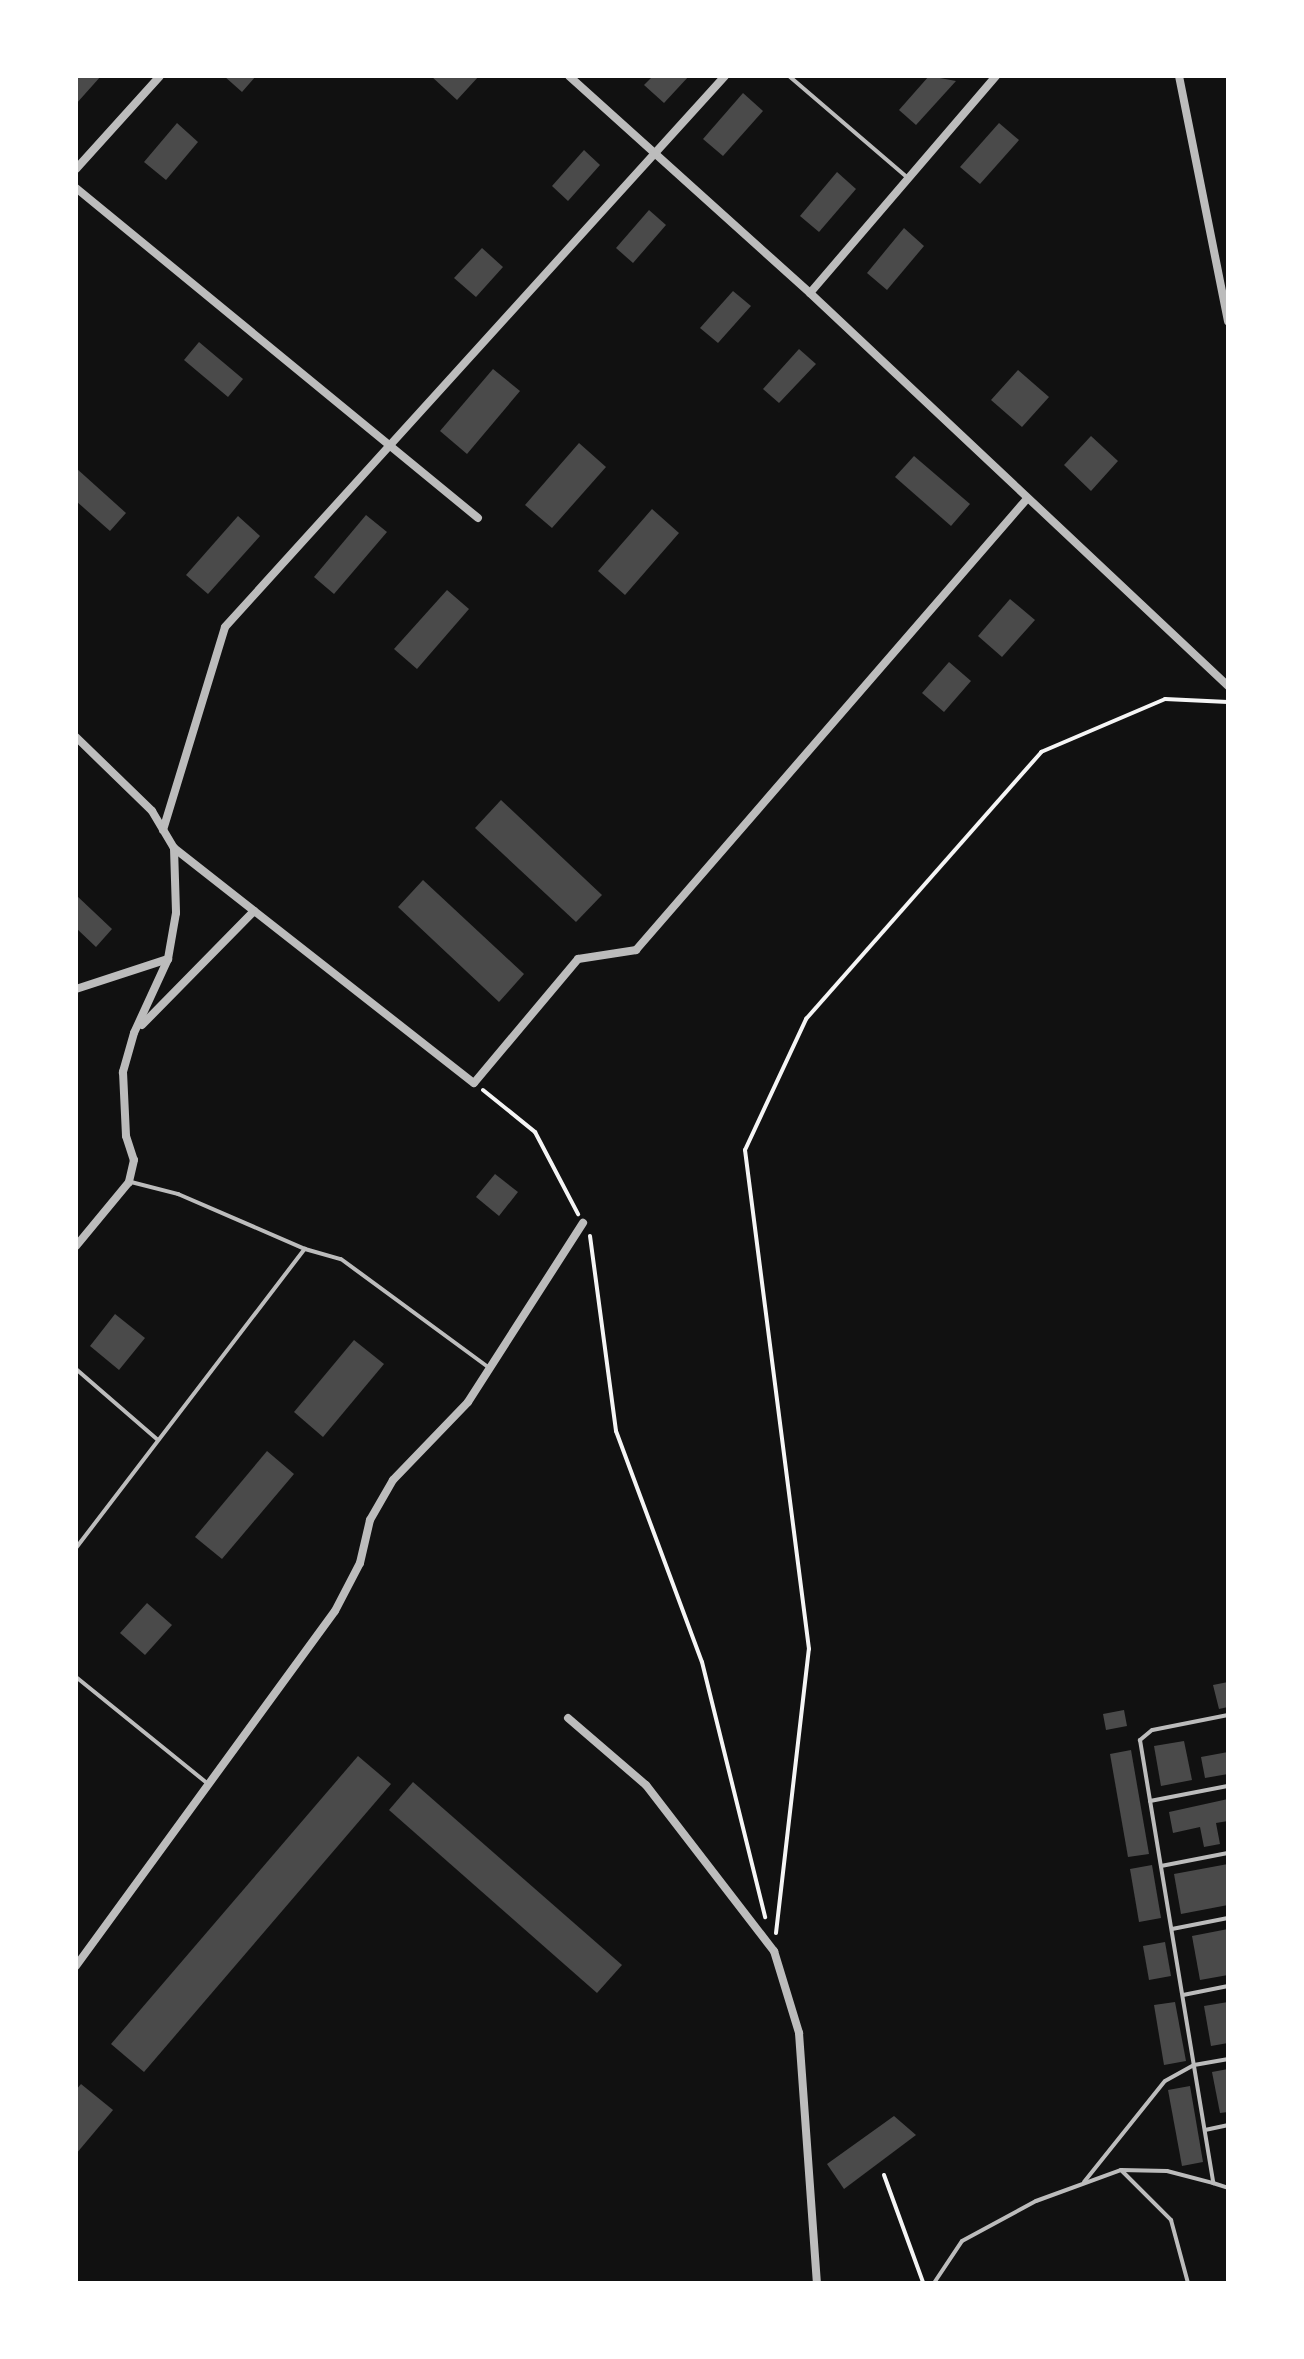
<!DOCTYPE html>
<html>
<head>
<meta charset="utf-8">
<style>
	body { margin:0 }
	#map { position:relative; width:1304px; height:2359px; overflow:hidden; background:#111; font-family:Raleway,sans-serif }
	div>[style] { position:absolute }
	.building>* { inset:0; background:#4a4a4a }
	.path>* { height:4px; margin:-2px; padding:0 2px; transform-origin:2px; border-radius:2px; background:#f5f5f5 }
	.service>* { height:4px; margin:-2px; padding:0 2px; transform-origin:2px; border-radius:2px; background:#bcbcbc }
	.minor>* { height:8px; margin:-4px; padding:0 4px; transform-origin:4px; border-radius:4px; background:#bcbcbc }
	span { translate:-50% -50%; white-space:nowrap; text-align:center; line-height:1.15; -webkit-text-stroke:6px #fff; paint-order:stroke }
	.frame { position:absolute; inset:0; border:78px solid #fff; pointer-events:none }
</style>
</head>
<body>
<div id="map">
	<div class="building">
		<i style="clip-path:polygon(76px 76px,101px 76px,76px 104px)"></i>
		<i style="clip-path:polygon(224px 76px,256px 76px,242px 92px)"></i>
		<i style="clip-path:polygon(431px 76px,479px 76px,457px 100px)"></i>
		<i style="clip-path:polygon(653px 76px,689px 76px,664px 103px,644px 85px)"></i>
		<i style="clip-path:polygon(929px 76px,956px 81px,916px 125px,899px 110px)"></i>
		<i style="clip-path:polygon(743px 93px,763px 111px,723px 156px,703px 139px)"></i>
		<i style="clip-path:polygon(177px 123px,198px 142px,166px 180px,144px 162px)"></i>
		<i style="clip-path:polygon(999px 123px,1019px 140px,980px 184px,960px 167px)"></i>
		<i style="clip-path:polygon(584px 150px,600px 165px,568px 201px,552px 186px)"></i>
		<i style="clip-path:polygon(837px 172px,856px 189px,819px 232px,800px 216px)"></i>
		<i style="clip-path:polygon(649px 210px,666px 225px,633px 263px,616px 248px)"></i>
		<i style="clip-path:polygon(904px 228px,924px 246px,887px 290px,867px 273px)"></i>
		<i style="clip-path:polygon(482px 248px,503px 267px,476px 297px,454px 278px)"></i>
		<i style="clip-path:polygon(733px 291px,751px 306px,718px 343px,700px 328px)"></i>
		<i style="clip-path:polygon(199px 342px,243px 379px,228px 397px,184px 360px)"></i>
		<i style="clip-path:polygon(799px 349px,816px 364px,779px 403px,763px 389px)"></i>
		<i style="clip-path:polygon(493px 369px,520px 391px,467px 454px,440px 431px)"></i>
		<i style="clip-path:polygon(1018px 370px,1049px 397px,1022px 427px,991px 400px)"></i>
		<i style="clip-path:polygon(1091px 436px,1118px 461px,1091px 491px,1064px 465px)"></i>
		<i style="clip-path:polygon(579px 443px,606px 467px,552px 528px,525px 505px)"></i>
		<i style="clip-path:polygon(914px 456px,970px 504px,951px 526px,895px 477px)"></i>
		<i style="clip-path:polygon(76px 468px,126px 513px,110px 531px,76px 501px)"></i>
		<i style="clip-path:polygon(652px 509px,679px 533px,625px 595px,598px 571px)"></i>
		<i style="clip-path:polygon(366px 515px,387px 532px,334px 594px,314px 577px)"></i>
		<i style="clip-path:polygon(238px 516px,260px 536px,208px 594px,186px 575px)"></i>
		<i style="clip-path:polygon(447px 590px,469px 609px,417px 669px,394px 649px)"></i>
		<i style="clip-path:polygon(1010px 599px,1035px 620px,1002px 657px,978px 636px)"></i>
		<i style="clip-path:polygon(949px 662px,971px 681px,944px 712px,922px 693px)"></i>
		<i style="clip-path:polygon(501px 800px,602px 895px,576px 922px,475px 828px)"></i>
		<i style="clip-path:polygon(423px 880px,524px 974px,499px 1002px,398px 907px)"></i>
		<i style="clip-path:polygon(76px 895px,112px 929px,96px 947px,76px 928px)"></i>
		<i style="clip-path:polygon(495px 1174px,518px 1192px,499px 1216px,476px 1197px)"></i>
		<i style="clip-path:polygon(115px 1314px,145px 1338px,119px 1370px,90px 1346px)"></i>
		<i style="clip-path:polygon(354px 1340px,384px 1364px,323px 1437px,294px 1412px)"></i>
		<i style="clip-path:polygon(267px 1451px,294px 1474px,222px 1559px,195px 1537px)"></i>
		<i style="clip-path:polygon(147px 1603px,172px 1625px,145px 1655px,120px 1633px)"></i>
		<i style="clip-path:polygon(1228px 1682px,1228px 1707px,1219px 1709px,1213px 1685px)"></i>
		<i style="clip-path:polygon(1124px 1710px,1127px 1726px,1106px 1730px,1103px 1714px)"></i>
		<i style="clip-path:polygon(1184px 1741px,1192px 1780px,1161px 1786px,1154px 1746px)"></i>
		<i style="clip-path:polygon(1131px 1750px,1149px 1854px,1128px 1857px,1110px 1754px)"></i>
		<i style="clip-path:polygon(1228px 1752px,1228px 1774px,1205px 1778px,1201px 1757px)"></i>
		<i style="clip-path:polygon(358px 1756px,391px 1784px,144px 2072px,111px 2044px)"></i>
		<i style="clip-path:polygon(413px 1782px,622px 1965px,597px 1993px,389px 1810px)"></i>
		<i style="clip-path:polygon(1228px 1799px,1228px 1821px,1216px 1823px,1220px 1844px,1204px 1847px,1200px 1827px,1173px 1833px,1169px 1812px)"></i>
		<i style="clip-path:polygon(1228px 1864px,1228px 1905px,1181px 1914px,1174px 1874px)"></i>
		<i style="clip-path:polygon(1152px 1865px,1161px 1918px,1139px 1922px,1130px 1869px)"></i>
		<i style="clip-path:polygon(1228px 1929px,1228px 1975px,1200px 1980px,1192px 1936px)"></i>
		<i style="clip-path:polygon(1165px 1942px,1171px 1976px,1149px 1980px,1143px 1946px)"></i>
		<i style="clip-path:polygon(1175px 2002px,1186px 2061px,1164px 2065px,1154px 2005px)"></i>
		<i style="clip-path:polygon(1228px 2002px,1228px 2043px,1211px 2046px,1204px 2006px)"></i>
		<i style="clip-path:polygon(1228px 2069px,1228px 2112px,1220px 2113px,1212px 2072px)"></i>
		<i style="clip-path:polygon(81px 2084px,113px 2110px,76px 2154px,76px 2090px)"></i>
		<i style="clip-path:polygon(1190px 2086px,1203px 2162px,1182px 2166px,1168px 2090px)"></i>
		<i style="clip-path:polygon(894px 2116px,916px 2135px,844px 2189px,827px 2164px)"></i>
	</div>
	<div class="path">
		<i style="left:483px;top:1090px;width:67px;rotate:38.9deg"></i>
		<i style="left:535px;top:1132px;width:93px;rotate:62.3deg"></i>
		<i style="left:590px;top:1236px;width:197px;rotate:82.4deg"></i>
		<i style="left:616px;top:1431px;width:246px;rotate:69.6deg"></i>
		<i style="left:702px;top:1662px;width:263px;rotate:76.1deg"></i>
		<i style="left:776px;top:1933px;width:286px;rotate:-83.4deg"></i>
		<i style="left:809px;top:1649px;width:503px;rotate:-97.31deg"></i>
		<i style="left:745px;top:1150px;width:145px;rotate:-65deg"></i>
		<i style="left:806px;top:1019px;width:356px;rotate:-48.6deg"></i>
		<i style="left:1041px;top:752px;width:135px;rotate:-23.1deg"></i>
		<i style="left:1165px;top:699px;width:63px;rotate:2.7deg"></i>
		<i style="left:884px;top:2175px;width:114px;rotate:70deg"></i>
	</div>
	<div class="service">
		<i style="left:789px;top:76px;width:157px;rotate:40.6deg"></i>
		<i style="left:131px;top:1182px;width:49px;rotate:14.3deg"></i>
		<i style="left:178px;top:1194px;width:138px;rotate:23.4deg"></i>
		<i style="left:305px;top:1249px;width:37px;rotate:16deg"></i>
		<i style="left:341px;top:1259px;width:182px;rotate:36.3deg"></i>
		<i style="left:76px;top:1369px;width:108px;rotate:40.9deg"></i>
		<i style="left:76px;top:1548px;width:377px;rotate:-52.6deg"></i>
		<i style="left:76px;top:1677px;width:170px;rotate:39deg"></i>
		<i style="left:1228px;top:1715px;width:77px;rotate:168.8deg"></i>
		<i style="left:1152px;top:1730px;width:16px;rotate:140deg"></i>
		<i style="left:1140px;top:1740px;width:449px;rotate:80.6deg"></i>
		<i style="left:1213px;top:2183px;width:16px;rotate:18deg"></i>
		<i style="left:1150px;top:1801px;width:79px;rotate:-10.9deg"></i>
		<i style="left:1161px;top:1866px;width:68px;rotate:-11deg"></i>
		<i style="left:1172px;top:1929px;width:57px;rotate:-11.1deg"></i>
		<i style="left:1183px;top:1995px;width:46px;rotate:-11.3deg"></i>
		<i style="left:1205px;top:2130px;width:24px;rotate:-12deg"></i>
		<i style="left:1121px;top:2170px;width:46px;rotate:1.2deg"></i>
		<i style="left:1167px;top:2171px;width:48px;rotate:14.6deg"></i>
		<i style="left:1084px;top:2182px;width:129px;rotate:-51.3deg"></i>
		<i style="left:1165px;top:2081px;width:33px;rotate:-29deg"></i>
		<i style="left:1194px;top:2065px;width:35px;rotate:-10deg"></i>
		<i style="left:934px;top:2283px;width:50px;rotate:-56.3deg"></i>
		<i style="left:962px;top:2241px;width:84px;rotate:-28.4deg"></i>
		<i style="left:1036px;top:2201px;width:90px;rotate:-20deg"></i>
		<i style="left:1121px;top:2170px;width:71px;rotate:45deg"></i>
		<i style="left:1171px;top:2220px;width:65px;rotate:74.9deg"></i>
	</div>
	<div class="minor">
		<i style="left:569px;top:76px;width:324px;rotate:42deg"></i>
		<i style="left:810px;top:293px;width:574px;rotate:43.23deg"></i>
		<i style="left:1179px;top:76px;width:250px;rotate:78.7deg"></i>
		<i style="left:76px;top:169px;width:125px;rotate:-47.9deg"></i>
		<i style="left:76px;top:188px;width:520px;rotate:39.38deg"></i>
		<i style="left:810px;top:293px;width:286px;rotate:-49.4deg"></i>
		<i style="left:76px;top:737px;width:106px;rotate:44.2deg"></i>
		<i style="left:152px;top:811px;width:43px;rotate:59.3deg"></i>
		<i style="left:174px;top:848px;width:65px;rotate:88.2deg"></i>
		<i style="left:176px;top:913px;width:47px;rotate:99.9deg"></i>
		<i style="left:168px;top:959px;width:81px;rotate:114.7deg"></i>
		<i style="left:134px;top:1033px;width:41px;rotate:105.8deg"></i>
		<i style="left:123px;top:1072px;width:64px;rotate:87.3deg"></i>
		<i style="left:126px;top:1136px;width:25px;rotate:72deg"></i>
		<i style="left:134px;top:1160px;width:23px;rotate:103deg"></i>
		<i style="left:129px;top:1182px;width:83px;rotate:129.6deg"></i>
		<i style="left:163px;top:830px;width:212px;rotate:-73deg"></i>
		<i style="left:225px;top:627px;width:744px;rotate:-47.78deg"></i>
		<i style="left:174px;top:848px;width:381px;rotate:38.1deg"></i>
		<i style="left:474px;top:1083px;width:162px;rotate:-50deg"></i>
		<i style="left:578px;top:959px;width:59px;rotate:-8.8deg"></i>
		<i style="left:636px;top:950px;width:595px;rotate:-49.09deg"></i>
		<i style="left:76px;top:989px;width:97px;rotate:-18.1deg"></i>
		<i style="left:142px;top:1025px;width:160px;rotate:-45.5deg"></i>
		<i style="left:568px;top:1718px;width:103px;rotate:40.7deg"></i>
		<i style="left:646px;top:1785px;width:210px;rotate:52.4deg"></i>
		<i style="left:774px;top:1951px;width:86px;rotate:73deg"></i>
		<i style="left:799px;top:2033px;width:251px;rotate:85.9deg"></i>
		<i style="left:76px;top:1966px;width:439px;rotate:-53.9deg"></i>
		<i style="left:335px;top:1611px;width:54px;rotate:-62.5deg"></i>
		<i style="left:360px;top:1563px;width:44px;rotate:-76.9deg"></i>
		<i style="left:370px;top:1520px;width:46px;rotate:-60.1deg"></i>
		<i style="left:393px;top:1480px;width:108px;rotate:-46.1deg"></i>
		<i style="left:468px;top:1402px;width:213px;rotate:-57.3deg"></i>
	</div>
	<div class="frame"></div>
</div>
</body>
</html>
